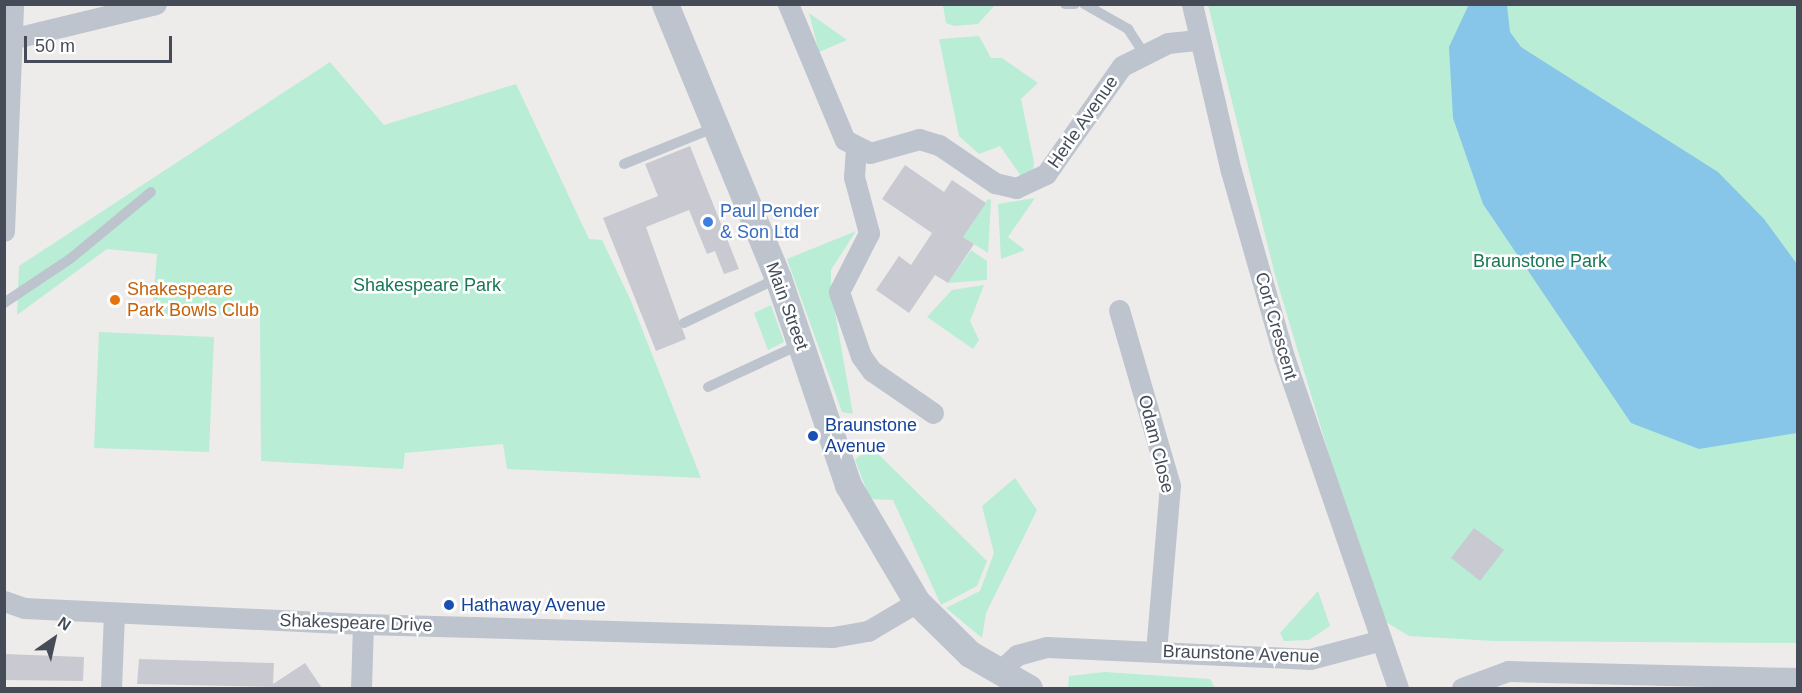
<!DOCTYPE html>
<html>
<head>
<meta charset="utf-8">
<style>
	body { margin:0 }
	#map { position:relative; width:1802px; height:693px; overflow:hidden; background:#eeeceb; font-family:Arial,sans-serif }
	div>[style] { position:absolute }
	.green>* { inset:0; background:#b9edd5 }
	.water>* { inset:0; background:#87c6e9 }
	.building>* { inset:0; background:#c9cad1 }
	.service>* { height:10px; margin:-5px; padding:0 5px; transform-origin:5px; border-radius:5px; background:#bdc4ce }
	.minor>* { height:21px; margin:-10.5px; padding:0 10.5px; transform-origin:10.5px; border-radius:10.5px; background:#bdc4ce }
	.tertiary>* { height:27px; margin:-13.5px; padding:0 13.5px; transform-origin:13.5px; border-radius:13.5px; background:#bdc4ce }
	.dots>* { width:16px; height:16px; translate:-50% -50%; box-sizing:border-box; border:3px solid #fff; border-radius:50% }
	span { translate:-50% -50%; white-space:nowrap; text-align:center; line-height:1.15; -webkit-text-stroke:5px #fff; paint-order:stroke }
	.street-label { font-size:18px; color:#454c58 }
	.shop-label { font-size:18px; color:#366cbe }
	.left { translate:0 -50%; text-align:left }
	.park-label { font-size:18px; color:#187755 }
	.food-label { font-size:18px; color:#c56008 }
	.transit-label { font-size:18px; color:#164399 }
	.frame { position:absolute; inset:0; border:6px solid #454c58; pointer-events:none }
	.north { position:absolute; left:24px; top:609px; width:60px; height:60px; -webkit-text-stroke:4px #fff; paint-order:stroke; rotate:34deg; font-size:16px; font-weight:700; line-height:24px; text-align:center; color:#454c58 }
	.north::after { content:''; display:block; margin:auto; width:21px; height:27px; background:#454c58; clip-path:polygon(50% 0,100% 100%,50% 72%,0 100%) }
	.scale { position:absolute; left:24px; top:36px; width:148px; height:27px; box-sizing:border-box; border:3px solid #454c58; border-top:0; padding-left:8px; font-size:18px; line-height:21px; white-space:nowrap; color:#454c58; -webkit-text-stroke:4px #fff; paint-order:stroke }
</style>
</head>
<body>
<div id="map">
	<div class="green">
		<i style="clip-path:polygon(943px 5px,943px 4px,995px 5px,978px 24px,954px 26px,946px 23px)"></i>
		<i style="clip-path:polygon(1208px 5px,1797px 5px,1797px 643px,1494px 641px,1409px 636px,1386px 622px,1353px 534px,1275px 275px)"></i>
		<i style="clip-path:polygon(809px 13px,847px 40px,819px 52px)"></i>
		<i style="clip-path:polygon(979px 36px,991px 58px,1002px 58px,1038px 83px,1021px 99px,1034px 162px,1033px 172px,1021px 176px,1000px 146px,979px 154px,959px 136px,939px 39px)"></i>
		<i style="clip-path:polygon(330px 62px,384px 125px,516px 84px,589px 239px,602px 240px,631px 301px,701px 478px,507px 469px,503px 444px,405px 453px,403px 469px,261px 461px,260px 315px,152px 314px,157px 254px,107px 249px,17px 315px,19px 266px)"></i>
		<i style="clip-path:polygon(1035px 198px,1008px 237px,1025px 250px,1001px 259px,998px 204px)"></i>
		<i style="clip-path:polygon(988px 199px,991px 200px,988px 253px,963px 237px)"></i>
		<i style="clip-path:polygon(856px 231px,831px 270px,831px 290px,853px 414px,842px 412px,787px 259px)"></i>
		<i style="clip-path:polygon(971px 250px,987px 261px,987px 280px,948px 283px)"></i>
		<i style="clip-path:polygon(984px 285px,970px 321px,979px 340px,973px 349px,927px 317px,952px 290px)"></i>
		<i style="clip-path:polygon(771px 305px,784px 342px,768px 350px,754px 313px)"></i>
		<i style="clip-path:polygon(99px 332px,214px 337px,209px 452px,94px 448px)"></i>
		<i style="clip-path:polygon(870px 446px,987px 561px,977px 586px,941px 605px,893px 500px,870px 499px,855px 460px)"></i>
		<i style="clip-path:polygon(1015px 478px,1037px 510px,986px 613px,982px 638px,946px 608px,980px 591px,994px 553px,982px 506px)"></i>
		<i style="clip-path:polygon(1318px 591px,1330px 626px,1309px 640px,1284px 641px,1280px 633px)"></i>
		<i style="clip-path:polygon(1105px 672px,1210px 679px,1215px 688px,1068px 688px,1069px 676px)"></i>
	</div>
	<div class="water">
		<i style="clip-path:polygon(1469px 4px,1507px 5px,1510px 32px,1521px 47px,1718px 172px,1764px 219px,1797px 264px,1797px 433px,1699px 449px,1631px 423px,1483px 204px,1453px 118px,1449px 47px)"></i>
	</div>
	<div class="building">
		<i style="clip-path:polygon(690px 146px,739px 269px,724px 274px,715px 251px,707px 254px,689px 210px,646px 227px,686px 339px,656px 351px,603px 218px,658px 196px,645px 164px)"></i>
		<i style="clip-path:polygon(905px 165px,944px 192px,952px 180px,986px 203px,963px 237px,974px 244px,948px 283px,935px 275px,909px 313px,876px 290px,899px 256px,911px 265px,932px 233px,882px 199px)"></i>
		<i style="clip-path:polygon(1474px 528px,1504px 550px,1480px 581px,1451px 558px)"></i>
		<i style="clip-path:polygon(4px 654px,84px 657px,83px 681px,4px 680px)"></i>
		<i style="clip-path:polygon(139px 659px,274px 663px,273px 684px,305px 663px,322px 688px,137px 684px)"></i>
	</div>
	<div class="service">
		<i style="left:1065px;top:4px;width:10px"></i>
		<i style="left:1084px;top:4px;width:51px;rotate:29.6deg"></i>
		<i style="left:1128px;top:29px;width:27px;rotate:57deg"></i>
		<i style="left:624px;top:164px;width:99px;rotate:-21.9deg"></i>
		<i style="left:4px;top:303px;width:79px;rotate:-33.7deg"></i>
		<i style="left:70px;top:259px;width:105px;rotate:-39.6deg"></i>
		<i style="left:684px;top:323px;width:104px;rotate:-25.6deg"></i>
		<i style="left:708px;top:387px;width:102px;rotate:-24.8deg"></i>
	</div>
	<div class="minor">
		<i style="left:788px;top:4px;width:147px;rotate:67.3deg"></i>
		<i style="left:845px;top:140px;width:28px;rotate:27deg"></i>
		<i style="left:870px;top:153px;width:51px;rotate:-15.9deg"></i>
		<i style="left:919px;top:139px;width:21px;rotate:17deg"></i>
		<i style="left:939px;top:145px;width:68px;rotate:34.2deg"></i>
		<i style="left:995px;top:183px;width:22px;rotate:13deg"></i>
		<i style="left:1016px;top:188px;width:33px;rotate:-25deg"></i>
		<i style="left:1046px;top:174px;width:132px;rotate:-54.9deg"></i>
		<i style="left:1122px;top:66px;width:51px;rotate:-26.6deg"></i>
		<i style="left:1168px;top:43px;width:30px;rotate:-6deg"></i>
		<i style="left:1192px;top:4px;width:171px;rotate:76.9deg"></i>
		<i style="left:1231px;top:171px;width:193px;rotate:74.1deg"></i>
		<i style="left:1284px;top:357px;width:350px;rotate:71deg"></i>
		<i style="left:11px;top:39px;width:149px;rotate:-13.6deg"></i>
		<i style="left:856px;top:148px;width:29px;rotate:94deg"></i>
		<i style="left:854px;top:177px;width:58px;rotate:75deg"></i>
		<i style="left:869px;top:233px;width:66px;rotate:117deg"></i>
		<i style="left:839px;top:292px;width:68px;rotate:71deg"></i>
		<i style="left:861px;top:356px;width:19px;rotate:54deg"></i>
		<i style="left:872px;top:371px;width:74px;rotate:34.5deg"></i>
		<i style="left:4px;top:231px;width:227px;rotate:-87.7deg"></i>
		<i style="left:1119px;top:310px;width:182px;rotate:73.8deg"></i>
		<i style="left:1170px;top:485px;width:167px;rotate:94.8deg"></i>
		<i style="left:4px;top:601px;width:21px;rotate:19deg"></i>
		<i style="left:24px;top:608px;width:339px;rotate:2.7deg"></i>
		<i style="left:363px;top:624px;width:470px;rotate:1.6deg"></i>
		<i style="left:833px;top:637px;width:36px;rotate:-10deg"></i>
		<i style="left:868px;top:631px;width:57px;rotate:-30.6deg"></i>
		<i style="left:1001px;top:670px;width:22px;rotate:-43deg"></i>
		<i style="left:1017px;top:655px;width:31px;rotate:-15deg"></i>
		<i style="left:1047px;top:647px;width:263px;rotate:2.6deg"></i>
		<i style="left:1310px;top:659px;width:70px;rotate:-14.8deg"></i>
		<i style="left:111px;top:688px;width:75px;rotate:-87.7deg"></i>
		<i style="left:361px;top:688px;width:64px;rotate:-88.2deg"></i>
		<i style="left:1462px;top:688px;width:49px;rotate:-20.3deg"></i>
		<i style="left:1508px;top:671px;width:290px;rotate:1.4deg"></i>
	</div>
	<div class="tertiary">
		<i style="left:665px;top:4px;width:296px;rotate:67.6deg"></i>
		<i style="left:778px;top:278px;width:219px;rotate:71.3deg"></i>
		<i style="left:848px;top:485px;width:136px;rotate:59.5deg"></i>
		<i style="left:917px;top:602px;width:74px;rotate:44.5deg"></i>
		<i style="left:970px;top:654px;width:68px;rotate:30deg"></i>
	</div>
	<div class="dots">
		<i style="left:708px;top:222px;background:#3f7fe0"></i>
		<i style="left:115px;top:300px;background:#e8710a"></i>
		<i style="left:813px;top:436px;background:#1a4fb4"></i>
		<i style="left:449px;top:605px;background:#1a4fb4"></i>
	</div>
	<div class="street-label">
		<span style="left:1083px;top:122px;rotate:-55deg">Herle Avenue</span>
		<span style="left:787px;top:306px;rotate:70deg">Main Street</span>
		<span style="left:1276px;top:326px;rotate:74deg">Cort Crescent</span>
		<span style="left:1156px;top:444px;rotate:76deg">Odam Close</span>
		<span style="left:356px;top:623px;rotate:2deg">Shakespeare Drive</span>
		<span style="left:1241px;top:654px;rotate:2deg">Braunstone Avenue</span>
	</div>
	<div class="shop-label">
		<span class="left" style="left:720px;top:222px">Paul Pender<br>&amp; Son Ltd</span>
	</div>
	<div class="park-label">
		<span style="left:1540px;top:261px">Braunstone Park</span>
		<span style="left:427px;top:285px">Shakespeare Park</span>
	</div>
	<div class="food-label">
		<span class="left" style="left:127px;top:300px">Shakespeare<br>Park Bowls Club</span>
	</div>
	<div class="transit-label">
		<span class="left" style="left:825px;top:436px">Braunstone<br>Avenue</span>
		<span class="left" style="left:461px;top:605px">Hathaway Avenue</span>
	</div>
	<div class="frame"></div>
	<div class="north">N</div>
	<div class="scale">50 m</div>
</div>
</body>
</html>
